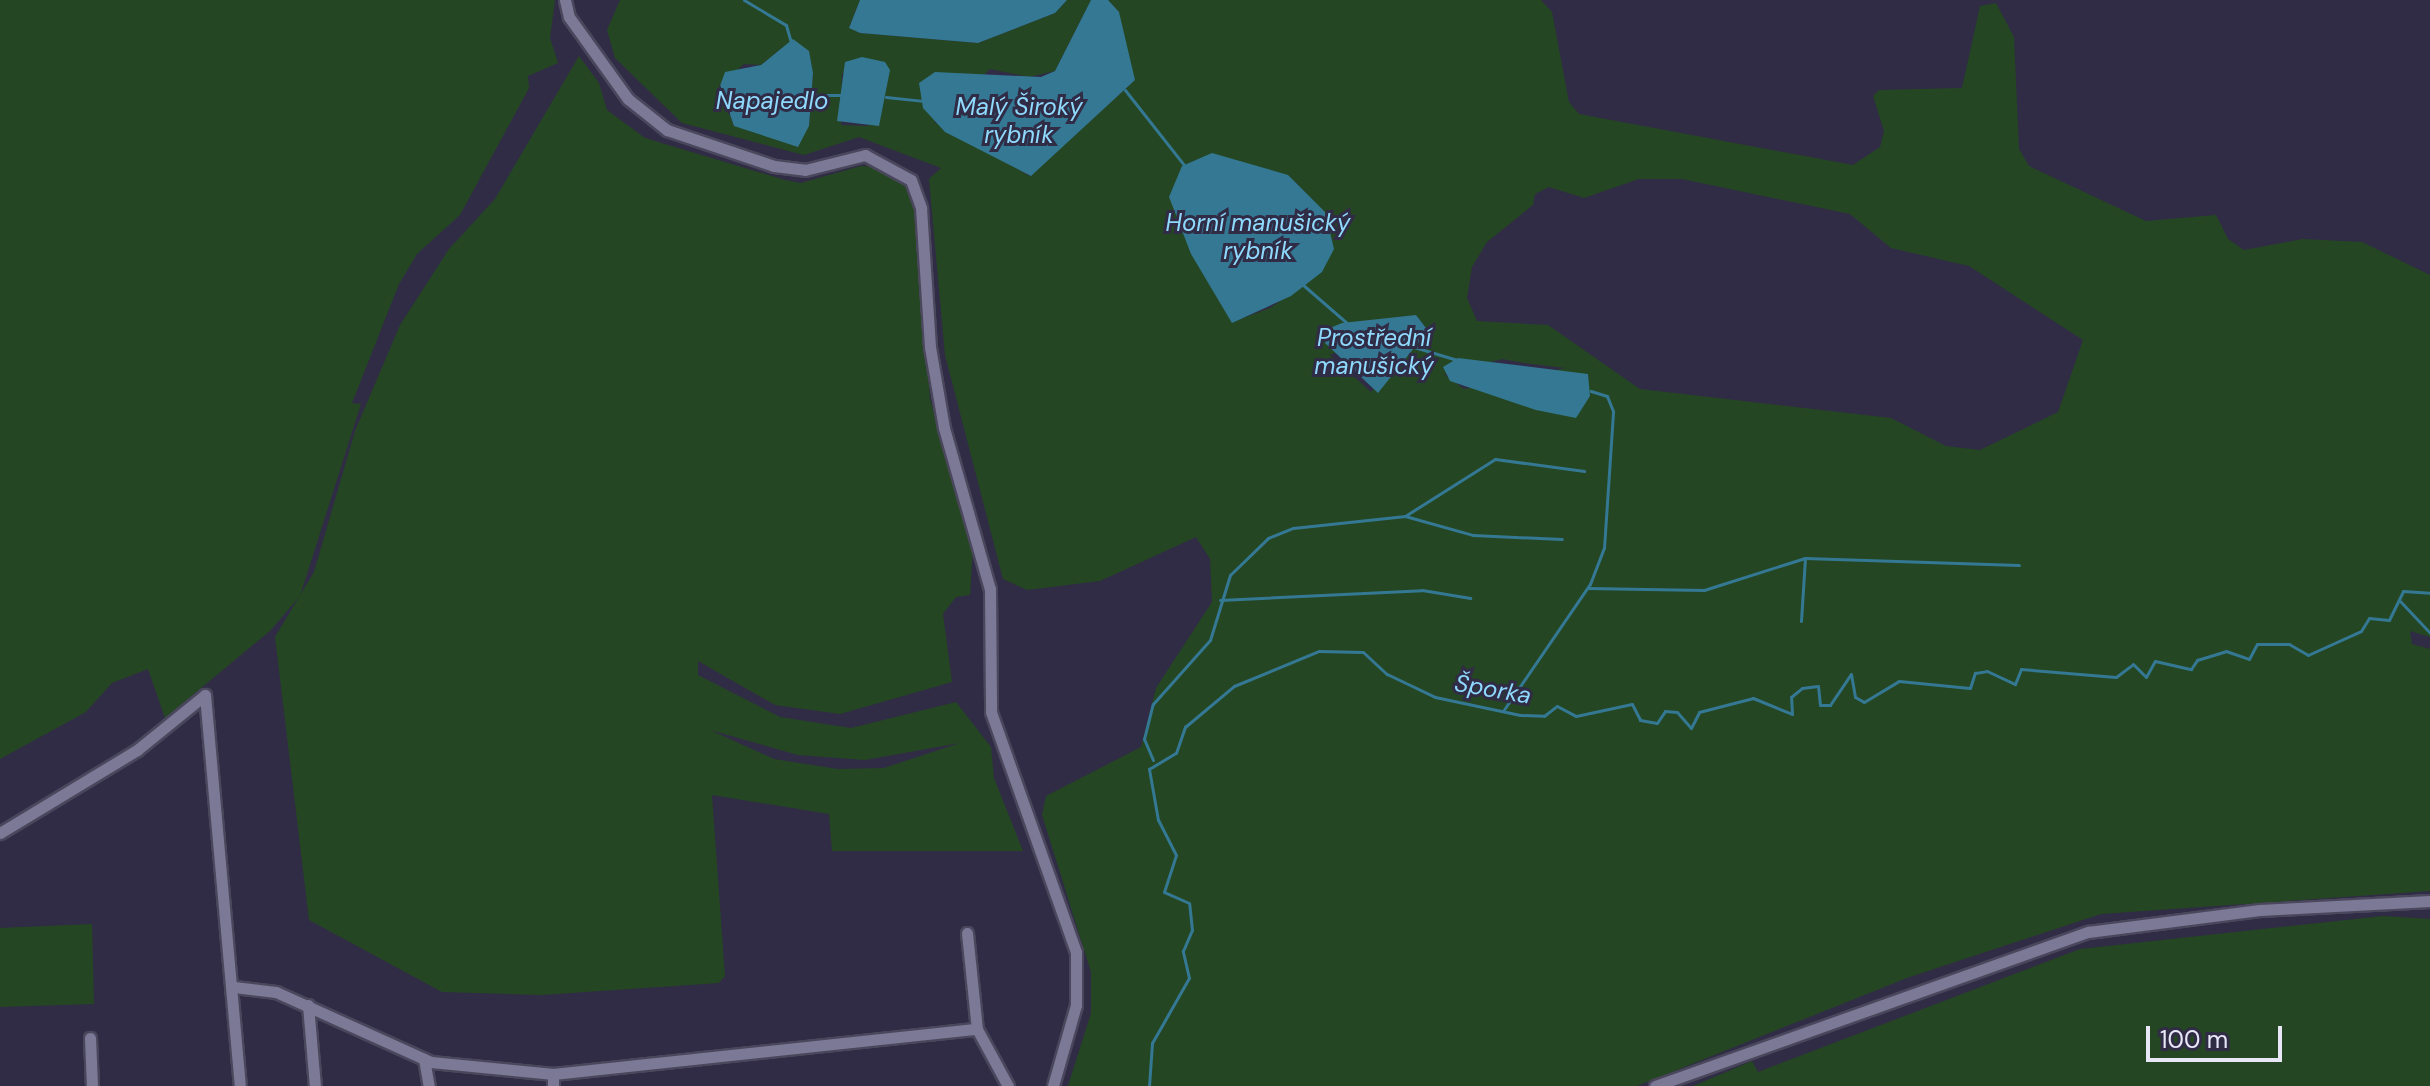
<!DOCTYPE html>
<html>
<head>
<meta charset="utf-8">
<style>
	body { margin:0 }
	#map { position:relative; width:2430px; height:1086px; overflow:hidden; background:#302c46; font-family:"DM Sans",sans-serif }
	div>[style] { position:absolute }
	.green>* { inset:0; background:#254622 }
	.water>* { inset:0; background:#347894 }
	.stream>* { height:3px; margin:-1.5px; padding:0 1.5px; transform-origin:1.5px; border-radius:1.5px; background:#347894 }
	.roads { filter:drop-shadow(2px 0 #4a475d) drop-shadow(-2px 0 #4a475d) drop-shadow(0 2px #4a475d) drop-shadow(0 -2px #4a475d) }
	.minor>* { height:11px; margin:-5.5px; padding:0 5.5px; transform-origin:5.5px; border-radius:5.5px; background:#7c7997 }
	span { translate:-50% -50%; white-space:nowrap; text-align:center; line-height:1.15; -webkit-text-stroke:6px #302c46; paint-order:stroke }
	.water-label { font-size:24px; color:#8ed9fc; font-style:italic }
	.scale { position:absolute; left:2146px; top:1026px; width:136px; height:36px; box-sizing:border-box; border:4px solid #e8e7f8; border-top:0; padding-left:10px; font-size:24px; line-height:28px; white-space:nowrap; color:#e8e7f8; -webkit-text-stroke:6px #302c46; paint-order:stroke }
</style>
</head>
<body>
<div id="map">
	<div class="green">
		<i style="clip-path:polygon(0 0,555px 0,550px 38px,558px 63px,528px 76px,529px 88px,460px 215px,417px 254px,399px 284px,352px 403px,361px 404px,300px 596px,270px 631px,165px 718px,148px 669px,112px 683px,86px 712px,0 759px)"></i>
		<i style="clip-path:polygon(evenodd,620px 0,860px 0,849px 27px,860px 33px,978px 43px,1055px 13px,1067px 0,1091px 0,1055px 71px,1029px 77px,990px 69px,934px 122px,1030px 176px,1135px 80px,1108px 0,1541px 0,1552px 12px,1569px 102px,1579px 114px,1853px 165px,1880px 147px,1884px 131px,1873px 96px,1879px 90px,1962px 88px,1980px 6px,1996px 3px,2014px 37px,2019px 149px,2029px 166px,2146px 221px,2216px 215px,2228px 239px,2244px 250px,2303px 239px,2362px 242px,2430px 275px,2430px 637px,2410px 631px,2412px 644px,2430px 649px,2430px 891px,2101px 914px,1907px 978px,1637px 1086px,1068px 1086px,1091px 1013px,1091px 972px,1042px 815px,1046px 796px,1141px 747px,1156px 688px,1212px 602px,1210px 559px,1196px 537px,1100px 581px,1027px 590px,1003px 579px,945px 355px,929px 179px,941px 168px,859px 137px,804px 155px,682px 123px,615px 58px,607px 30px,620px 0,782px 48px,813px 73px,809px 126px,734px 126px,720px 86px,744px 64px,761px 65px,782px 48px,620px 0,842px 72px,869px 126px,841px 125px,842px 72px,620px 0,1212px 154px,1296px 183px,1308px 196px,1322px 272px,1270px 308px,1232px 322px,1177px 219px,1212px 154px,620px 0,1639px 179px,1682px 179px,1850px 214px,1891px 248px,1969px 266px,2083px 340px,2058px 412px,1980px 450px,1946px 446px,1891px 418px,1640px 389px,1548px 325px,1477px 321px,1467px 298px,1472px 267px,1487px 242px,1533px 205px,1535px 194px,1549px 187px,1584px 198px,1639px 179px,620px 0,1416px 315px,1426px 328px,1371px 392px,1330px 355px,1416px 315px,620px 0,1502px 359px,1524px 363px,1565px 368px,1464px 389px,1444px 374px,1502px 359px)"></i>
		<i style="clip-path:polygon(evenodd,579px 56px,599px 83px,607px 110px,645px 138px,785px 180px,801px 183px,861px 166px,882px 167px,909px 187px,917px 210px,930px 399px,973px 545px,970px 595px,956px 597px,943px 614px,952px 682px,840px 714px,775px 705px,698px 661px,698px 675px,780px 717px,851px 728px,956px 702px,991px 747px,994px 778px,1023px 851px,832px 851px,829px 814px,712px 795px,725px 976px,719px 983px,541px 995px,442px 992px,309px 920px,275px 637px,314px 572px,355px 431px,400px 325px,449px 249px,495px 199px,579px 56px,710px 730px,798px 755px,865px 760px,960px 743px,884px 768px,838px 769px,774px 759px,710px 730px)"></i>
		<i style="clip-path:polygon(2383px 916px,2430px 919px,2430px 1086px,1693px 1086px,1752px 1061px,1758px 1072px,2080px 949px)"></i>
		<i style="clip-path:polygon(92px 924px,94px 1004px,0 1007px,0 928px)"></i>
	</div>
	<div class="water">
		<i style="clip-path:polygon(860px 0,1067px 0,1055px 13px,978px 43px,860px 33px,849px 28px)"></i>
		<i style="clip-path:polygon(1091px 0,1108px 0,1119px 12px,1135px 80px,1031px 176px,945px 132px,923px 108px,919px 83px,935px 72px,1041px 77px,1055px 71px)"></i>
		<i style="clip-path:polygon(793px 39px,809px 51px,813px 73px,809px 126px,798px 147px,734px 126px,720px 86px,725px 72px,761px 65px)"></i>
		<i style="clip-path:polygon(862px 57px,885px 62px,890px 70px,879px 126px,837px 121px,845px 62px)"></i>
		<i style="clip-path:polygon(1212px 153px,1288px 175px,1325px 212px,1334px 249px,1322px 272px,1291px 296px,1232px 323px,1191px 254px,1169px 197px,1182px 166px)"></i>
		<i style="clip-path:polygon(1416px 315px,1426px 328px,1422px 338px,1378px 393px,1325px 343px,1330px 328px,1342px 323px)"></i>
		<i style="clip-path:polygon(1458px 358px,1588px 374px,1590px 396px,1576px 418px,1536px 410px,1450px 381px,1443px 367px)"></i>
	</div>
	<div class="stream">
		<i style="left:744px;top:0;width:49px;rotate:30.8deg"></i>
		<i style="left:786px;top:25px;width:18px;rotate:74deg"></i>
		<i style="left:1125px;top:90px;width:95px;rotate:51.8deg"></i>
		<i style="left:810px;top:95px;width:33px"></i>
		<i style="left:886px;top:97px;width:37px;rotate:6deg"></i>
		<i style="left:1302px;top:284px;width:60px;rotate:40.9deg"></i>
		<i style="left:1414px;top:347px;width:45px;rotate:16.8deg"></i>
		<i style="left:1405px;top:516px;width:71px;rotate:15.6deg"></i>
		<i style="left:1473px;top:535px;width:89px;rotate:2.6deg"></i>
		<i style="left:1588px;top:588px;width:116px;rotate:1deg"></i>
		<i style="left:1704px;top:590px;width:106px;rotate:-17.6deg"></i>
		<i style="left:1805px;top:558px;width:214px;rotate:1.9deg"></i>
		<i style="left:1220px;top:600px;width:202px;rotate:-2.8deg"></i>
		<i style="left:1422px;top:590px;width:49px;rotate:9.5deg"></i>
		<i style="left:2400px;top:601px;width:44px;rotate:46.8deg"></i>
		<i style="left:1801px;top:621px;width:63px;rotate:-86.4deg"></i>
		<i style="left:1503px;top:711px;width:154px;rotate:-55.6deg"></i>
		<i style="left:1590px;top:584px;width:39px;rotate:-69deg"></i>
		<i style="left:1604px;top:548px;width:137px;rotate:-86.2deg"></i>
		<i style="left:1613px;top:411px;width:16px;rotate:-112deg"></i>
		<i style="left:1607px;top:396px;width:17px;rotate:-163deg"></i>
		<i style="left:1153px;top:760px;width:23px;rotate:-113deg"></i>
		<i style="left:1144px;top:739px;width:36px;rotate:-76deg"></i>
		<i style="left:1153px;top:704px;width:86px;rotate:-48.3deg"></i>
		<i style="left:1210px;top:640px;width:68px;rotate:-72.9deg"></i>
		<i style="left:1230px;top:575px;width:53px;rotate:-44.2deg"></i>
		<i style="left:1268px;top:538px;width:27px;rotate:-22deg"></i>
		<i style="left:1293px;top:528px;width:113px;rotate:-6.1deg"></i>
		<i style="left:1405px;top:516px;width:107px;rotate:-32.3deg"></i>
		<i style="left:1495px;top:459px;width:90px;rotate:7.7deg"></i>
		<i style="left:1149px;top:1086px;width:43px;rotate:-86deg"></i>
		<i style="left:1152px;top:1043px;width:75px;rotate:-60.4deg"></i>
		<i style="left:1189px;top:978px;width:28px;rotate:-103deg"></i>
		<i style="left:1183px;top:951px;width:23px;rotate:-67deg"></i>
		<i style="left:1192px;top:930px;width:27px;rotate:-96deg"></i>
		<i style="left:1189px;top:903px;width:27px;rotate:-156deg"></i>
		<i style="left:1164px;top:892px;width:39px;rotate:-72deg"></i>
		<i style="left:1176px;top:855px;width:39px;rotate:-117deg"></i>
		<i style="left:1158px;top:820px;width:52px;rotate:-100deg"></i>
		<i style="left:1149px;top:769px;width:31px;rotate:-31deg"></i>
		<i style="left:1176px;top:753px;width:28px;rotate:-71deg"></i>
		<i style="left:1185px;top:727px;width:64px;rotate:-39.9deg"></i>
		<i style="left:1234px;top:686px;width:92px;rotate:-22.4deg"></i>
		<i style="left:1319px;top:651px;width:44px;rotate:1.3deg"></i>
		<i style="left:1363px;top:652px;width:33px;rotate:43deg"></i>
		<i style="left:1387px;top:674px;width:53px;rotate:25.6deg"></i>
		<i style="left:1435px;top:697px;width:87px;rotate:12deg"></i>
		<i style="left:1520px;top:715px;width:24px;rotate:2deg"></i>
		<i style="left:1544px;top:716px;width:16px;rotate:-38deg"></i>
		<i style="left:1557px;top:706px;width:21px;rotate:28deg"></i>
		<i style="left:1576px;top:716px;width:57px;rotate:-12.1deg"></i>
		<i style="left:1632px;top:704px;width:18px;rotate:63deg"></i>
		<i style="left:1640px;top:720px;width:17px;rotate:10deg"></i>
		<i style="left:1657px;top:723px;width:14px;rotate:-56deg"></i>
		<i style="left:1665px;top:711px;width:12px;rotate:5deg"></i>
		<i style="left:1677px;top:712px;width:21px;rotate:49deg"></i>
		<i style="left:1691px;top:728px;width:18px;rotate:-63deg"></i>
		<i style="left:1699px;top:712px;width:56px;rotate:-14.5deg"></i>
		<i style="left:1753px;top:698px;width:42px;rotate:22.3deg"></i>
		<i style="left:1792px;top:714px;width:17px;rotate:-93deg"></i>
		<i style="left:1791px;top:697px;width:14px;rotate:-39deg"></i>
		<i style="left:1802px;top:688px;width:16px;rotate:-7deg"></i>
		<i style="left:1818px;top:686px;width:19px;rotate:84deg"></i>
		<i style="left:1820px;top:705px;width:10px"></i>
		<i style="left:1830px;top:705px;width:37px;rotate:-56deg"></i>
		<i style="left:1851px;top:674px;width:23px;rotate:80deg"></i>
		<i style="left:1855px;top:697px;width:10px;rotate:29deg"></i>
		<i style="left:1864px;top:702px;width:41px;rotate:-31deg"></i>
		<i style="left:1899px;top:681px;width:71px;rotate:5.6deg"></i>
		<i style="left:1970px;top:688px;width:16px;rotate:-72deg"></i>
		<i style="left:1975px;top:673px;width:12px;rotate:-9deg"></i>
		<i style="left:1987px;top:671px;width:31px;rotate:25deg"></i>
		<i style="left:2015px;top:684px;width:16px;rotate:-68deg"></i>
		<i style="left:2021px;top:669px;width:95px;rotate:4.8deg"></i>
		<i style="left:2116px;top:677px;width:21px;rotate:-37deg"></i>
		<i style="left:2133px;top:664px;width:18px;rotate:45deg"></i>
		<i style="left:2146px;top:677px;width:18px;rotate:-61deg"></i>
		<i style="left:2155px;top:661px;width:37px;rotate:13deg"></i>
		<i style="left:2191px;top:669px;width:11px;rotate:-56deg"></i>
		<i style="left:2197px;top:660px;width:30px;rotate:-17deg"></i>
		<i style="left:2226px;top:651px;width:24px;rotate:19deg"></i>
		<i style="left:2249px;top:659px;width:17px;rotate:-62deg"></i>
		<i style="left:2257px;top:644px;width:32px"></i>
		<i style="left:2289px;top:644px;width:22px;rotate:30deg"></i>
		<i style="left:2308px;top:655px;width:58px;rotate:-24.4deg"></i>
		<i style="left:2361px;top:631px;width:15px;rotate:-58deg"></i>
		<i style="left:2369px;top:618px;width:20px;rotate:6deg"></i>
		<i style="left:2389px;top:620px;width:32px;rotate:-64deg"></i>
		<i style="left:2403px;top:591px;width:27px;rotate:4deg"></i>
	</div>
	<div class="roads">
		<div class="minor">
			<i style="left:565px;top:0;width:17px;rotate:77deg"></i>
			<i style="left:569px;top:17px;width:101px;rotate:54.3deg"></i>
			<i style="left:628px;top:99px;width:50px;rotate:38.5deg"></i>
			<i style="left:667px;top:130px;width:113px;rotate:18.6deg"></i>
			<i style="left:774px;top:166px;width:31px;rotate:7deg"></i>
			<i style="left:805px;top:170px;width:62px;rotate:-14deg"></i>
			<i style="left:865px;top:155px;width:52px;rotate:28.5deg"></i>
			<i style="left:911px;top:180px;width:30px;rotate:70deg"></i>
			<i style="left:921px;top:208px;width:139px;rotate:86.3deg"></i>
			<i style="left:930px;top:347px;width:82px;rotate:80.2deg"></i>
			<i style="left:944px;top:428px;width:167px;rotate:74.1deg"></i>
			<i style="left:990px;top:589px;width:123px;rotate:89.5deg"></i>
			<i style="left:991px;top:712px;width:255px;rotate:70.5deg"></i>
			<i style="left:1076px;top:952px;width:53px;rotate:90deg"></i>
			<i style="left:1076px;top:1005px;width:84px;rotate:105.9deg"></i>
			<i style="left:205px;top:695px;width:393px;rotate:84.9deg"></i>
			<i style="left:0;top:833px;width:160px;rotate:-31.2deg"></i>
			<i style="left:137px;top:750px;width:87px;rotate:-39deg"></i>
			<i style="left:967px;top:933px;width:97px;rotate:84.1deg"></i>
			<i style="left:234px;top:987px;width:42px;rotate:6.8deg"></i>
			<i style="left:276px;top:992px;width:170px;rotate:24.3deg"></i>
			<i style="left:431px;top:1062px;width:123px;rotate:5.6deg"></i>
			<i style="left:553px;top:1074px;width:426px;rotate:-6.1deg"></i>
			<i style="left:977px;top:1029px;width:65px;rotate:61.5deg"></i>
			<i style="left:308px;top:1005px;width:81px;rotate:85.1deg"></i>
			<i style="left:90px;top:1038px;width:48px;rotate:87.6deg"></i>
			<i style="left:424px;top:1059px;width:27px;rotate:80deg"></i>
			<i style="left:553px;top:1074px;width:12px;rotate:90deg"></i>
			<i style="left:1655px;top:1086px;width:460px;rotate:-19.6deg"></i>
			<i style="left:2088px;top:932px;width:173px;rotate:-7.3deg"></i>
			<i style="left:2260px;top:910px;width:170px;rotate:-3deg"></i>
		</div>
	</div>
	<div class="water-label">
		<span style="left:772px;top:101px">Napajedlo</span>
		<span style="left:1019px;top:121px">Malý Široký<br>rybník</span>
		<span style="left:1258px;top:237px">Horní manušický<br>rybník</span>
		<span style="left:1374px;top:352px">Prostřední<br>manušický</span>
		<span style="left:1493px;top:689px;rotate:10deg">Šporka</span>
	</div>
	<div class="scale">100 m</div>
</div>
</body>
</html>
